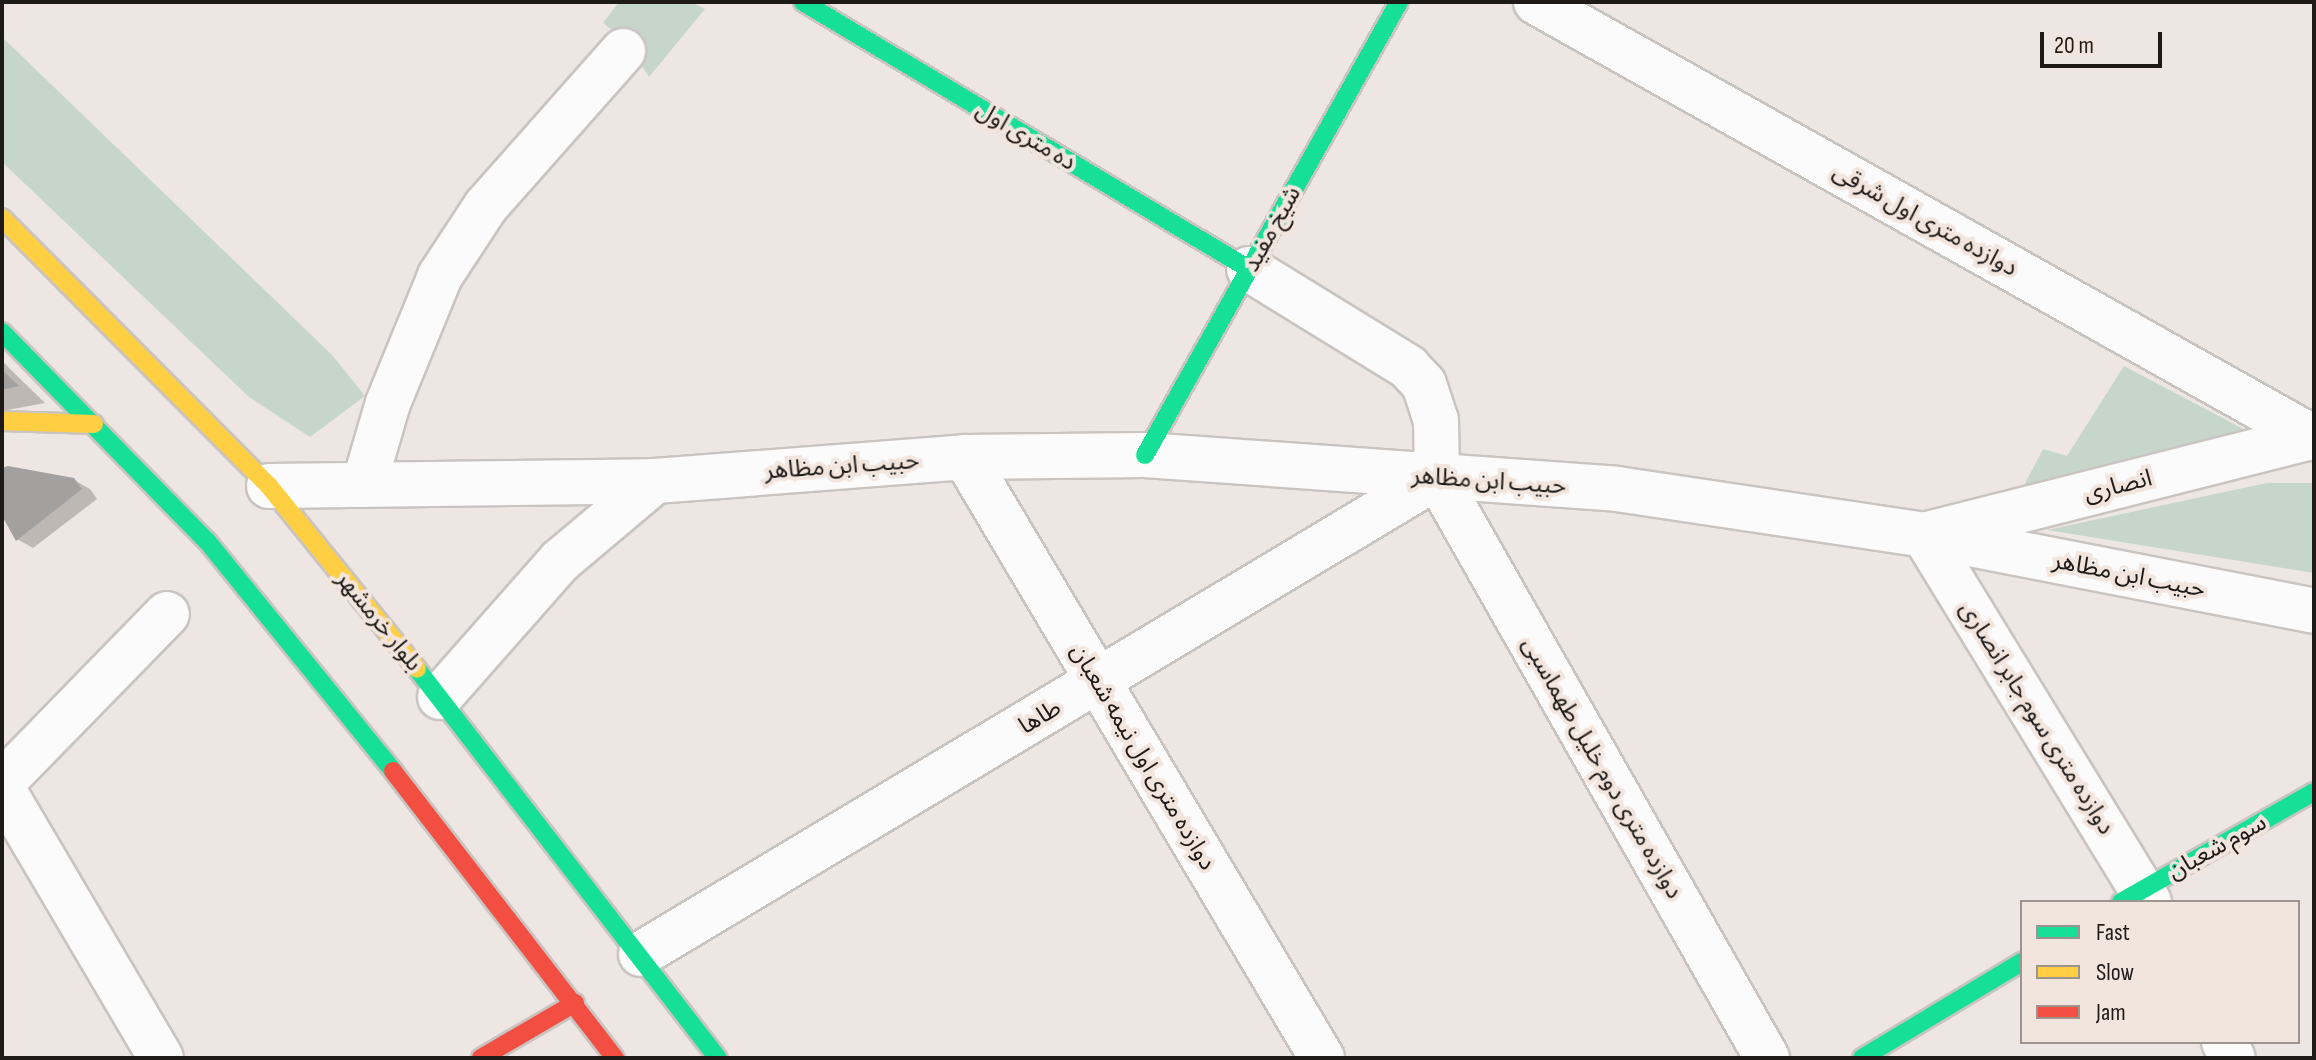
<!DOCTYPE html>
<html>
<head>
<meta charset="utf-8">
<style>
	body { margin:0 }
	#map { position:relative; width:2316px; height:1060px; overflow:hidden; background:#ede6e2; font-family:"Sofia Sans Condensed","Noto Sans Arabic",sans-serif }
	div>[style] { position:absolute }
	.green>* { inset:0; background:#c6d6ca }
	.shadow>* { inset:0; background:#0003 }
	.building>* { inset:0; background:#a3a0a0 }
	.roads { filter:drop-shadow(2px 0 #cac4c1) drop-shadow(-2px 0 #cac4c1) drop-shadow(0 2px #cac4c1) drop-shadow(0 -2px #cac4c1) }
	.street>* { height:44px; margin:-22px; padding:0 22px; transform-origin:22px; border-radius:22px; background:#fcfbfb }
	.fast>* { height:18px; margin:-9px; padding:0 9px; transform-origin:9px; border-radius:9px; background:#16e098 }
	.slow>* { height:18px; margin:-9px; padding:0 9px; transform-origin:9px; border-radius:9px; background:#ffcf43 }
	.jam>* { height:18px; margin:-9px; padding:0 9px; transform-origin:9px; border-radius:9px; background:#f24e42 }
	span { translate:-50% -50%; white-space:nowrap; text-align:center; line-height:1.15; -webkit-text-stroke:8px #f2e5dd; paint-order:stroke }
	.street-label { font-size:24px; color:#1e1a17 }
	.frame { position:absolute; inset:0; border:4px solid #1e1a17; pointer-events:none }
	.legend { position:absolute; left:2020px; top:900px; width:280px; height:144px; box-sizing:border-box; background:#f2e5dd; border:2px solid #9d948e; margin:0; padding:10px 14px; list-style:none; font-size:24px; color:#1e1a17 }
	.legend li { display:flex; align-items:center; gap:16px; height:40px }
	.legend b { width:40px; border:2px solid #9d948e }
	.scale { position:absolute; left:2040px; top:32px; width:122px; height:36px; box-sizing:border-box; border:4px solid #1e1a17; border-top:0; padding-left:10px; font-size:24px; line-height:28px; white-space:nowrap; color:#1e1a17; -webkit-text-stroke:6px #f2e5dd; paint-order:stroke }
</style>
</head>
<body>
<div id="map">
	<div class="green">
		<i style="clip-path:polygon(619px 2px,691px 2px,705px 9px,649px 77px,626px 41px,603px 23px)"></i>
		<i style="clip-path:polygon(2px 37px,333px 356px,365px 396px,310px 437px,249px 397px,2px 162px)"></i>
		<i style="clip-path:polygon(2124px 366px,2249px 432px,2017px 499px,2043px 449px,2067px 456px)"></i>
		<i style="clip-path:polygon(2267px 483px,2314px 483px,2314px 573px,2047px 530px)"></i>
	</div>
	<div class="shadow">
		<i style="clip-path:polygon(2px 361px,45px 403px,2px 411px)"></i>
		<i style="clip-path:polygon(2px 470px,74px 480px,90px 489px,97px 499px,33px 548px,17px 539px,2px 511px)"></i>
	</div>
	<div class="building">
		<i style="clip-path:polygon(2px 370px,19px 386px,2px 390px)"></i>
		<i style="clip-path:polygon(8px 466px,74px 478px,82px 489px,16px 541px,2px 516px,2px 468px)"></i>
	</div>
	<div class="roads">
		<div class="street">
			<i style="left:1536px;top:2px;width:892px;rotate:29.27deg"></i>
			<i style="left:1249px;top:269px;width:187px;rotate:31.6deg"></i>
			<i style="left:1408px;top:367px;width:23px;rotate:47deg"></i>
			<i style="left:1424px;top:384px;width:38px;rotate:72deg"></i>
			<i style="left:1436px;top:420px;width:57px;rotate:89deg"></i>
			<i style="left:1437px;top:477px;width:668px;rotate:60.4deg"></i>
			<i style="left:965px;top:457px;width:699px;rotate:59.29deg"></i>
			<i style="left:364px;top:485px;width:85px;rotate:-73.7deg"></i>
			<i style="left:388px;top:403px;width:137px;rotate:-67.7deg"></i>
			<i style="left:440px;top:276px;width:84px;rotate:-56.7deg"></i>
			<i style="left:486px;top:206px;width:207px;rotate:-48.5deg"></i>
			<i style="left:269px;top:486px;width:386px;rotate:-0.7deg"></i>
			<i style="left:655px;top:481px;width:311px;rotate:-4.4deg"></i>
			<i style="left:965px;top:457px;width:180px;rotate:-0.6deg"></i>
			<i style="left:1145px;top:455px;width:473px;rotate:4.1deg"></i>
			<i style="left:1617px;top:489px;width:310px;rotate:8.5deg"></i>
			<i style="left:1924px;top:535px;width:397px;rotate:11deg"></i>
			<i style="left:440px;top:697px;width:181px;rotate:-48.6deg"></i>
			<i style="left:560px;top:561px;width:124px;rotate:-40.1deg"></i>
			<i style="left:2px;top:783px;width:236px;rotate:-45.7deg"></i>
			<i style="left:2px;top:788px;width:313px;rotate:59.5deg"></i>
			<i style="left:2149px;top:902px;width:430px;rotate:-121.5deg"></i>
			<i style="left:1924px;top:535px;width:399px;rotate:-14.2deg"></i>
			<i style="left:641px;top:954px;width:928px;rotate:-30.93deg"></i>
			<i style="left:2224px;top:1042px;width:18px;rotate:61deg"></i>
		</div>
		<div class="fast">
			<i style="left:803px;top:2px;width:520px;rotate:30.91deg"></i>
			<i style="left:2px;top:332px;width:293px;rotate:45.6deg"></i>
			<i style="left:207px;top:541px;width:296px;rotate:51deg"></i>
			<i style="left:1145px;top:455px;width:519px;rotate:-60.72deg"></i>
			<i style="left:417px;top:669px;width:492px;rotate:52.3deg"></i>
			<i style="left:2121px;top:902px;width:222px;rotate:-29.7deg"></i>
			<i style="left:1862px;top:1058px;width:187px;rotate:-31deg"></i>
		</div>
		<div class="slow">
			<i style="left:2px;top:218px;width:378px;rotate:45.1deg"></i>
			<i style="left:269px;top:486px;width:235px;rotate:51deg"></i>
			<i style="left:2px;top:421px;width:92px;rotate:1.9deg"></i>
		</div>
		<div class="jam">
			<i style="left:393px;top:771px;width:363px;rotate:52.3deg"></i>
			<i style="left:481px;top:1058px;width:109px;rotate:-30.3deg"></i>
		</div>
	</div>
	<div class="street-label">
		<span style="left:1026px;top:136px;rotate:31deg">ده متری اول</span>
		<span style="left:1925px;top:220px;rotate:29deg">دوازده متری اول شرقی</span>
		<span style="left:1272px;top:229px;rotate:-61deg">شیخ مفید</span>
		<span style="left:842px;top:466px;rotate:-4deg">حبیب ابن مظاهر</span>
		<span style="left:1489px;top:481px;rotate:4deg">حبیب ابن مظاهر</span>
		<span style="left:2118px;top:486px;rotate:-14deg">انصاری</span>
		<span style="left:2129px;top:575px;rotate:11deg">حبیب ابن مظاهر</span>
		<span style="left:379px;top:621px;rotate:51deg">بلوار خرمشهر</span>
		<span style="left:1040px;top:717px;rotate:-31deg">طاها</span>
		<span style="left:2037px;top:718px;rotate:58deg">دوازده متری سوم جابر انصاری</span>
		<span style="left:1143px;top:757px;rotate:59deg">دوازده متری اول نیمه شعبان</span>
		<span style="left:1602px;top:768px;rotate:60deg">دوازده متری دوم خلیل طهماسبی</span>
		<span style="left:2217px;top:847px;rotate:-29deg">سوم شعبان</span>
	</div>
	<div class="frame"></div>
	<ul class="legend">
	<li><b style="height:10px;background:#16e098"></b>Fast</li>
	<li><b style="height:10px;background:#ffcf43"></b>Slow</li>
	<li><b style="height:10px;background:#f24e42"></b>Jam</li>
	</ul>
	<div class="scale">20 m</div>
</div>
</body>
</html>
